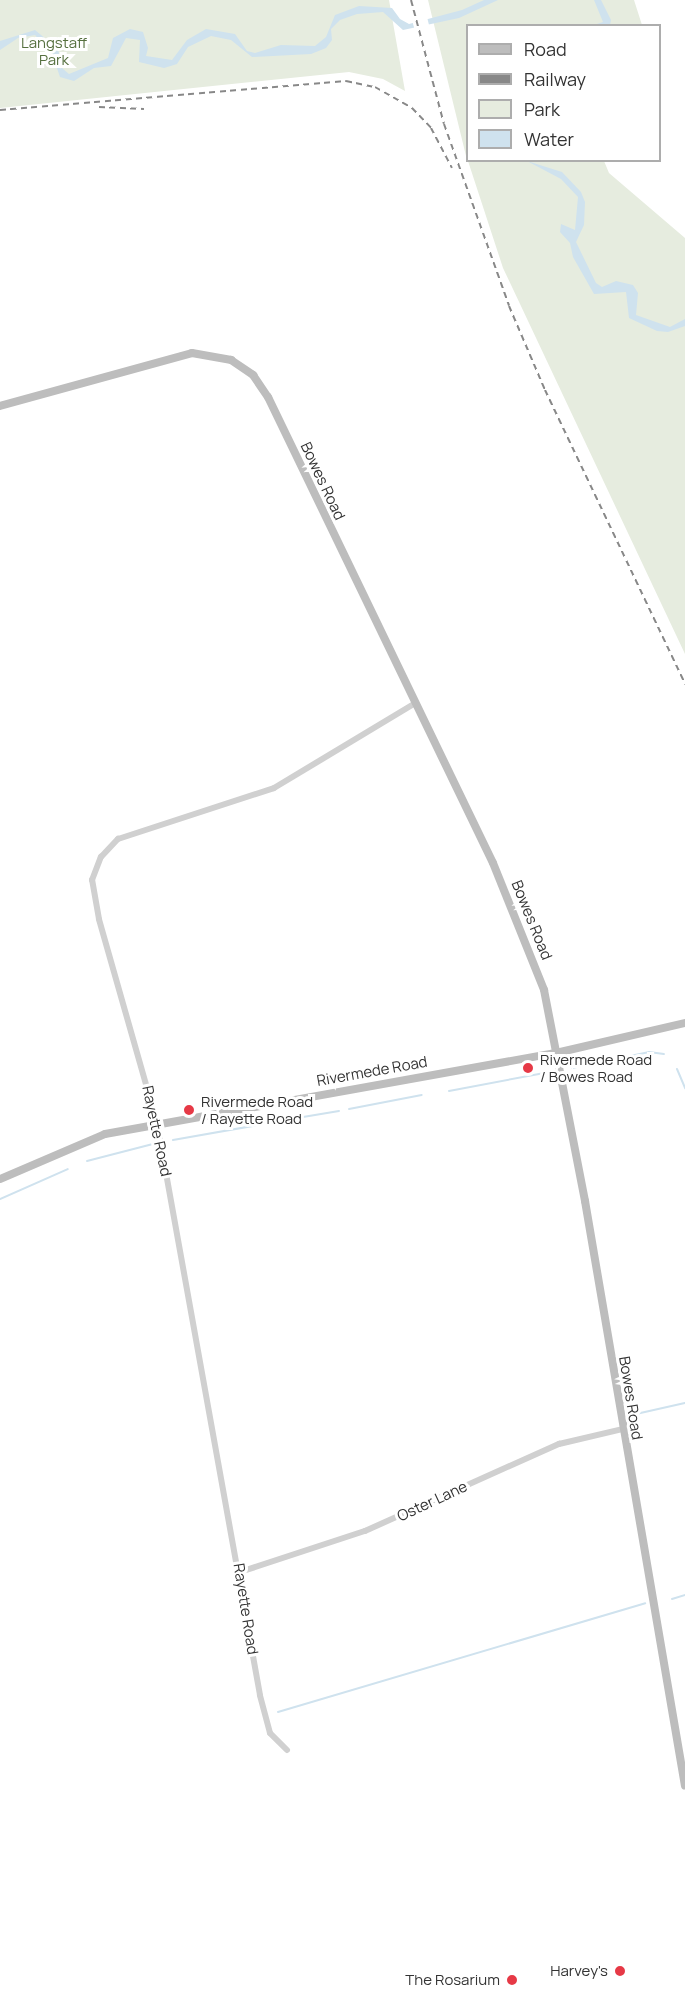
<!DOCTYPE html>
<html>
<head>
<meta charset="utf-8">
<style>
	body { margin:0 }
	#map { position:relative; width:685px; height:2003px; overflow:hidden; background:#fff; font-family:Manrope,sans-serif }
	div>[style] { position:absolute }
	.green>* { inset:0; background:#e6ecdf }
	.water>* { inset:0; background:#cfe2ee }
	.pier>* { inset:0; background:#fff }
	.stream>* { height:2px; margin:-1px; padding:0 1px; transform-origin:1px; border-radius:1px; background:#cfe2ee }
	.street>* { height:6px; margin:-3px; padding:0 3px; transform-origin:3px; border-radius:3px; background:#d0d0d0 }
	.secondary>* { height:8px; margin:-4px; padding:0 4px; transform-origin:4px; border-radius:4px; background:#bdbdbd }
	.rail>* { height:2px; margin-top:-1px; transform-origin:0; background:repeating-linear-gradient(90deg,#888 0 6px,transparent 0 10.5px) }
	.dots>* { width:16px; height:16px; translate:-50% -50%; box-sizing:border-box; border:3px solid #fff; border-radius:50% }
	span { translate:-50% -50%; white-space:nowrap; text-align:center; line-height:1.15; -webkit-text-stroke:6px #fff; paint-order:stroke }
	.park-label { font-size:15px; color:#56703f }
	.street-label { font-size:15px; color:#333 }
	.poi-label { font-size:15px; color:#333 }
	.left { translate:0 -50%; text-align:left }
	.right { translate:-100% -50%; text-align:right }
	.legend { position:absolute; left:466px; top:24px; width:195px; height:138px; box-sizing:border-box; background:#fff; border:2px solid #adadad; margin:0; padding:8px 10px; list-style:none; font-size:18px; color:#333 }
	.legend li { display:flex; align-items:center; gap:12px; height:30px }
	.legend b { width:30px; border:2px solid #adadad }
</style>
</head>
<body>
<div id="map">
	<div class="green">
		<i style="clip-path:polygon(0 0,389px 0,405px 91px,383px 79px,349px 72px,0 108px)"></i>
		<i style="clip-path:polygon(428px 0,634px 0,642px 25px,468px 26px,467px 160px)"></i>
		<i style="clip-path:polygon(468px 161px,604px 161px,609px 173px,685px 238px,685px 654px,503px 268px)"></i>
	</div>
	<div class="water">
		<i style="clip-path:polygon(484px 0,498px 0,459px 18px,403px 30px,383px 12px,357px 14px,340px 20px,331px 29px,332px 40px,326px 48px,311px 54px,252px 57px,231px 40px,211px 36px,188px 47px,177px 64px,164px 68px,139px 62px,140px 40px,126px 38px,111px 66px,94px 68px,74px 81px,60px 77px,52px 54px,35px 35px,18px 38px,0 50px,0 41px,35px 30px,58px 49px,62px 68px,69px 74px,108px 58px,113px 38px,130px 29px,143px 32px,148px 48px,146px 56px,172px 60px,187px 40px,206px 29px,235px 34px,247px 51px,255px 53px,281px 45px,315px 46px,326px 37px,335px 15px,359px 6px,392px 8px,400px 19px,409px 24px,462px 10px)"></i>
		<i style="clip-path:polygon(594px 0,601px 0,611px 20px,610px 25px,594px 25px,603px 22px)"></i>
		<i style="clip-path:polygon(527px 161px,562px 172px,581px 192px,585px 202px,584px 225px,576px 242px,596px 283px,602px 287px,616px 281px,633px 285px,638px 293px,636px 315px,670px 327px,685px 319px,685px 326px,668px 332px,657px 331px,629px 318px,626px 292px,594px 294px,573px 257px,570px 243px,560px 232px,561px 224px,575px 230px,578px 197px,561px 179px)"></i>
	</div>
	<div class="pier">
		<i style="clip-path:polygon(427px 17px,430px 29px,415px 31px,412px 20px)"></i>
	</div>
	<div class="stream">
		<i style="left:572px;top:1068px;width:79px;rotate:-11.7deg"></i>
		<i style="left:649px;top:1052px;width:15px;rotate:8deg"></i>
		<i style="left:677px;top:1069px;width:21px;rotate:67deg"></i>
		<i style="left:449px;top:1091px;width:97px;rotate:-10.7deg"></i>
		<i style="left:349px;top:1109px;width:74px;rotate:-10.9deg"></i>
		<i style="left:267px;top:1123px;width:73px;rotate:-9.5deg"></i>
		<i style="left:173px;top:1140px;width:86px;rotate:-10deg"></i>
		<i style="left:87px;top:1161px;width:68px;rotate:-14.4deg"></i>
		<i style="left:0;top:1199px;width:74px;rotate:-23.8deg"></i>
		<i style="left:636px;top:1414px;width:50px;rotate:-12.7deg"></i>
		<i style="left:672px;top:1599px;width:14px;rotate:-17deg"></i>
		<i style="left:278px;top:1712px;width:383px;rotate:-16.5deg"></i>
	</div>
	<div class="street">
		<i style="left:240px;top:1572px;width:132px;rotate:-18.2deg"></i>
		<i style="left:365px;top:1531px;width:213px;rotate:-24.2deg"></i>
		<i style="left:559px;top:1444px;width:66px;rotate:-13.2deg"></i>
		<i style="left:287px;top:1750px;width:24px;rotate:-135deg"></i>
		<i style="left:270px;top:1733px;width:39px;rotate:-105deg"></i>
		<i style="left:260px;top:1695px;width:581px;rotate:-100.21deg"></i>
		<i style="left:157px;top:1123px;width:212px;rotate:-105.9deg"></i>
		<i style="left:99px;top:919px;width:40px;rotate:-100deg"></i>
		<i style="left:92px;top:880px;width:25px;rotate:-69deg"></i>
		<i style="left:101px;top:857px;width:25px;rotate:-47deg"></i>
		<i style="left:118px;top:839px;width:164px;rotate:-18.1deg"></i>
		<i style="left:274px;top:788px;width:163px;rotate:-31deg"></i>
	</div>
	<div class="secondary">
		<i style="left:0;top:406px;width:199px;rotate:-15.4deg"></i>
		<i style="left:192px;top:353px;width:40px;rotate:10deg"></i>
		<i style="left:231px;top:360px;width:27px;rotate:34deg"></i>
		<i style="left:253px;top:375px;width:27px;rotate:56deg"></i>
		<i style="left:268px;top:397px;width:517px;rotate:64.23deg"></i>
		<i style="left:493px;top:863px;width:137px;rotate:68.1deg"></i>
		<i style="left:544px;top:990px;width:215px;rotate:79deg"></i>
		<i style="left:585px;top:1201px;width:593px;rotate:80.3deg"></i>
		<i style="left:0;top:1179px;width:114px;rotate:-23.2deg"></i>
		<i style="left:105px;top:1134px;width:458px;rotate:-10.2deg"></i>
		<i style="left:556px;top:1053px;width:132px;rotate:-13.1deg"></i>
	</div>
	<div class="rail">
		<i style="left:411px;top:0;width:128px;rotate:75.1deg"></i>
		<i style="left:444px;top:124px;width:193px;rotate:70.3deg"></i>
		<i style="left:509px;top:306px;width:91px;rotate:66.8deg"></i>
		<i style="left:545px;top:390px;width:326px;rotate:64.5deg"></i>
		<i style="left:99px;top:107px;width:45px;rotate:2.5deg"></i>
		<i style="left:0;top:110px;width:347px;rotate:-4.8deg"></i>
		<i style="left:346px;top:81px;width:30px;rotate:12deg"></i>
		<i style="left:375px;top:87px;width:43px;rotate:29.6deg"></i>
		<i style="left:412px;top:108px;width:28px;rotate:46deg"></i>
		<i style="left:431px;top:128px;width:45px;rotate:62.3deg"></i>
	</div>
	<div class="dots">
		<i style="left:528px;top:1068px;background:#e63946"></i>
		<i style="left:189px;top:1110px;background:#e63946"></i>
		<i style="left:620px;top:1971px;background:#e63946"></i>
		<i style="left:512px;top:1980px;background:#e63946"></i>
	</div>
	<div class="park-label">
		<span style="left:54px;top:51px">Langstaff<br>Park</span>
	</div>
	<div class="street-label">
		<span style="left:323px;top:481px;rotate:65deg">Bowes Road</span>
		<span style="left:532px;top:920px;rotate:68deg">Bowes Road</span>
		<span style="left:372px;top:1071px;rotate:-10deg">Rivermede Road</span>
		<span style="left:157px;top:1131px;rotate:78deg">Rayette Road</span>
		<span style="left:631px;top:1398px;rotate:81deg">Bowes Road</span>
		<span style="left:432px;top:1501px;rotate:-25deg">Oster Lane</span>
		<span style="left:246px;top:1609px;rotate:81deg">Rayette Road</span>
	</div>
	<div class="poi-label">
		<span class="left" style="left:540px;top:1068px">Rivermede Road<br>/ Bowes Road</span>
		<span class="left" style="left:201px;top:1110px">Rivermede Road<br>/ Rayette Road</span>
		<span class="right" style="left:608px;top:1971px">Harvey's</span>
		<span class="right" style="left:500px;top:1980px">The Rosarium</span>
	</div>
	<ul class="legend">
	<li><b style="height:8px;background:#bdbdbd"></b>Road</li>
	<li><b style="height:8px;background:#888"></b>Railway</li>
	<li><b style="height:16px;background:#e6ecdf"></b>Park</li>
	<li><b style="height:16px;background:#cfe2ee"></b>Water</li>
	</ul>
</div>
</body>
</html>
